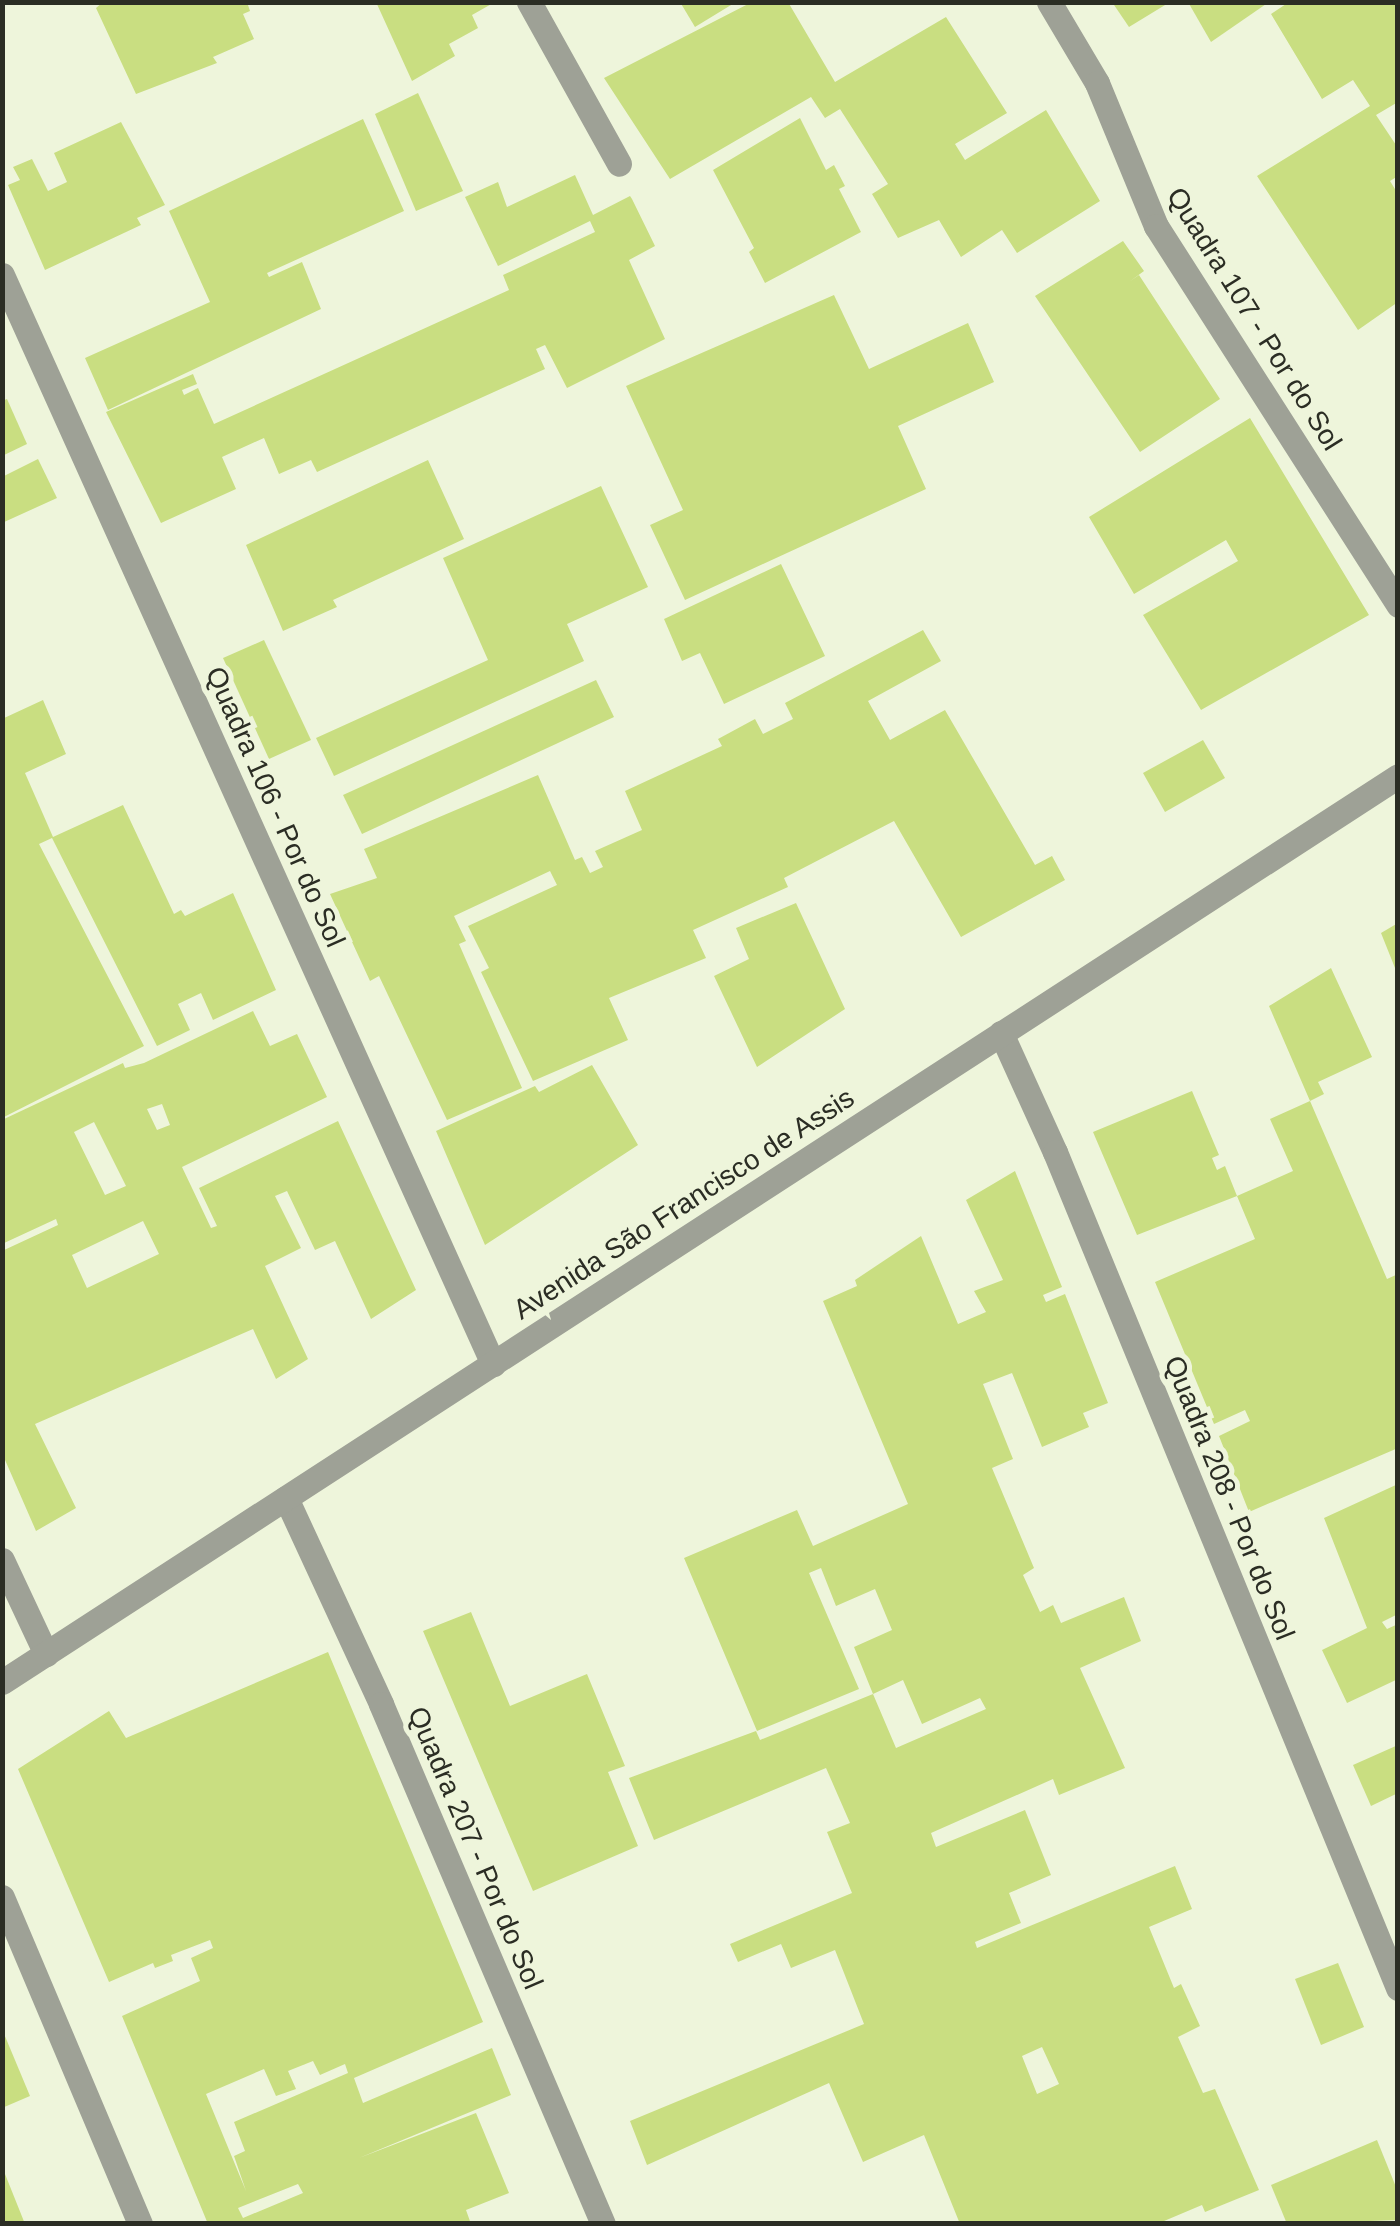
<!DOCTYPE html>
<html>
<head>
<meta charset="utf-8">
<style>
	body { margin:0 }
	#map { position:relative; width:1400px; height:2226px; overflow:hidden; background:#eef5db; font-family:Arial,sans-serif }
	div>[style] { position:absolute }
	.building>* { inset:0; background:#c9de81 }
	.minor>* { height:25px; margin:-12.5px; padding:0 12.5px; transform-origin:12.5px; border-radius:12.5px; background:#9ea196 }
	.tertiary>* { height:25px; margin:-12.5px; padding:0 12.5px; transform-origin:12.5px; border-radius:12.5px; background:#9ea196 }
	span { translate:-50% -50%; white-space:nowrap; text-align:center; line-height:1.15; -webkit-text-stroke:10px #eef5db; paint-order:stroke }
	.street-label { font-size:28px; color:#2b2d24 }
	.frame { position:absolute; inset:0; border:5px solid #2b2d24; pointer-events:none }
</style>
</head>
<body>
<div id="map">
	<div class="building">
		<i style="clip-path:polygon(103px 2px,247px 2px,250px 11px,243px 14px,254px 39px,213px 57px,217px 63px,136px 94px,96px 8px)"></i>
		<i style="clip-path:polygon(376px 2px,495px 2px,472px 15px,478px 28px,449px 44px,455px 56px,412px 81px)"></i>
		<i style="clip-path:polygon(680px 2px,736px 2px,695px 27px)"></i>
		<i style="clip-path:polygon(752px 2px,788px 2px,835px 82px,946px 17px,1007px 113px,955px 144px,965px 160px,1046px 110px,1100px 201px,1017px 253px,1002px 230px,961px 257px,939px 220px,898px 238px,872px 194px,888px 184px,840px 109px,825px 118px,811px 97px,670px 179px,604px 78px)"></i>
		<i style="clip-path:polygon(1112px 2px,1170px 2px,1129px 27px)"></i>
		<i style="clip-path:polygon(1188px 2px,1269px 2px,1211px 42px)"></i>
		<i style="clip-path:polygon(1289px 2px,1398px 2px,1398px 102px,1376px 115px,1398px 148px,1398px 176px,1390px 181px,1398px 194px,1398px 302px,1358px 330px,1257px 176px,1370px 106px,1353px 80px,1322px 99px,1271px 14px)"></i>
		<i style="clip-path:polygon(418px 93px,463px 191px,416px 211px,375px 114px)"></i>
		<i style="clip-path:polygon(800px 118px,826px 170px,834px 165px,845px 186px,839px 189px,861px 232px,765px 283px,749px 252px,754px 248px,713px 170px)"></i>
		<i style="clip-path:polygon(363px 119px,404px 211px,267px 273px,269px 277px,302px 262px,321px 309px,108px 410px,85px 358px,210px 302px,169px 211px)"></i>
		<i style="clip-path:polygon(121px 122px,165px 205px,137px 218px,141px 225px,45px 270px,8px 185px,20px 180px,13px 167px,32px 159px,48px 191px,67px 182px,54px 153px)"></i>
		<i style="clip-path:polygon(575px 175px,593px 215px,630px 196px,632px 199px,655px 246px,629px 260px,665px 339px,567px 388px,545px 345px,536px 349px,545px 369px,317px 472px,311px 460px,279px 474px,264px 438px,222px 457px,236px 489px,161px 523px,106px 412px,193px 374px,197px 384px,182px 390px,184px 395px,198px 388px,214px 424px,509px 290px,503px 275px,595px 232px,590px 221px,498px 266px,465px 197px,498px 182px,507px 207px)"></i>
		<i style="clip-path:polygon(1123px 241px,1144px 271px,1129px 282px,1139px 275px,1220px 399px,1140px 452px,1035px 296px)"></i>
		<i style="clip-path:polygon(834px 295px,869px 369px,968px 323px,994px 382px,898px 426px,926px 489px,685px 600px,650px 525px,683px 510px,626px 386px)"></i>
		<i style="clip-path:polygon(7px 399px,27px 444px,2px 456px,2px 401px)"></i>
		<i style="clip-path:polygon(1250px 418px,1369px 615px,1201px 710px,1143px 615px,1238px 561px,1226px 540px,1134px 594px,1089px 517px)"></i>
		<i style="clip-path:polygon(38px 459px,57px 498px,2px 523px,2px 477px)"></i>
		<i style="clip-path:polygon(428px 460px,464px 539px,333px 600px,337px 607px,283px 631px,246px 545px)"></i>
		<i style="clip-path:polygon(601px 486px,648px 587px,567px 624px,584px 661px,334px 776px,316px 738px,488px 660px,443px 558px)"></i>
		<i style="clip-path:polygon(781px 564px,825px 656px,724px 704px,700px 653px,682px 661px,664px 619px)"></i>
		<i style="clip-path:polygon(923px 630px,941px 661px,868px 701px,890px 740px,945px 710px,1035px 865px,1052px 856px,1065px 880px,961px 937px,894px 821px,784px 878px,788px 887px,693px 930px,706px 958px,609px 998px,628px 1040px,533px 1081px,481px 972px,489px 968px,468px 926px,557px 885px,550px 871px,454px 916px,466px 941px,459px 944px,522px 1088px,447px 1120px,379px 976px,370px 981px,330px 894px,377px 878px,364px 849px,538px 775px,575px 860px,582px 857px,590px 873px,603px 867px,595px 851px,642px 830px,625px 791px,722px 746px,718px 739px,755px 719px,763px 734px,793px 719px,785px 703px)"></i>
		<i style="clip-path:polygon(264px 640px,311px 740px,269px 759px,223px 658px)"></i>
		<i style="clip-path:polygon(596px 680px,614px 717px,362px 834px,343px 795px)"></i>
		<i style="clip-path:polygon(43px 700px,66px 754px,25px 773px,53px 837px,123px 805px,174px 914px,181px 910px,185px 916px,233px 893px,276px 990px,213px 1020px,201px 993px,178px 1004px,190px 1030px,157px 1046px,52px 838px,39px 844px,144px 1046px,2px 1118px,2px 719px)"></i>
		<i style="clip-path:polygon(1203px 740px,1225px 778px,1165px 812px,1143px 773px)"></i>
		<i style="clip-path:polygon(796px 903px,845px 1009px,757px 1067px,714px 976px,749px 959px,736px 928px)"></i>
		<i style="clip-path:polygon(1398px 923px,1398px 973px,1397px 973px,1381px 933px)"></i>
		<i style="clip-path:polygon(1331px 968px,1372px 1057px,1318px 1082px,1324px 1094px,1310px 1101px,1387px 1279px,1398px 1274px,1398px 1448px,1249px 1512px,1219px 1436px,1250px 1421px,1245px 1410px,1214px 1424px,1155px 1282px,1255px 1239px,1237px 1196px,1293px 1171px,1270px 1119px,1310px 1101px,1269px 1006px)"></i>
		<i style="clip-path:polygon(evenodd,253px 1011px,270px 1046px,297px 1034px,327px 1097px,182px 1167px,211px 1228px,217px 1226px,199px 1188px,338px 1121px,416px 1290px,371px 1319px,335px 1241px,315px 1250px,287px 1191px,275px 1196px,301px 1248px,265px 1266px,308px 1359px,276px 1379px,253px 1329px,35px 1424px,76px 1508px,36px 1531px,2px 1453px,2px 1251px,58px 1225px,56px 1219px,2px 1244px,2px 1120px,123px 1063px,125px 1068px,144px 1063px,253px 1011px,162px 1104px,170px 1125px,157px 1130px,147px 1109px,162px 1104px,253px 1011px,94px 1122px,126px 1186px,105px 1195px,74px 1132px,94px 1122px,253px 1011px,143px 1221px,159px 1254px,87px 1288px,72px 1255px,143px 1221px)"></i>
		<i style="clip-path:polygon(592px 1065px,638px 1145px,485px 1245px,436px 1131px,535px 1086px,539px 1092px)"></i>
		<i style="clip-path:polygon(1192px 1091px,1219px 1155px,1212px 1158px,1217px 1170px,1225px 1166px,1237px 1196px,1137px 1235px,1093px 1132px)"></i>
		<i style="clip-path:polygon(evenodd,1015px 1171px,1062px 1287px,1043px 1295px,1046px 1302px,1065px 1294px,1108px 1403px,1083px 1413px,1089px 1427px,1042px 1447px,1012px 1373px,983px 1384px,1013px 1459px,992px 1468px,1034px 1568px,1023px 1575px,1040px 1612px,1053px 1605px,1061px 1623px,1124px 1597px,1141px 1641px,1080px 1668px,1125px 1768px,1059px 1795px,1053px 1779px,931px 1833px,936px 1847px,1025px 1810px,1051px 1875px,1009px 1893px,1021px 1923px,975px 1942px,977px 1948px,1175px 1866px,1192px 1909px,1149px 1927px,1174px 1988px,1181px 1984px,1200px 2026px,1178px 2037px,1203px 2093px,1215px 2089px,1259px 2190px,1205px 2212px,1202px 2205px,1157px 2224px,960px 2224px,924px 2135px,863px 2162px,829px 2083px,647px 2165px,630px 2121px,864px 2024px,835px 1950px,791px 1968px,781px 1944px,738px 1962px,730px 1944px,852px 1893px,827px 1832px,850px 1823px,826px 1768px,654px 1840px,629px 1778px,756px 1731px,760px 1740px,873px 1694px,854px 1647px,892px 1630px,875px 1589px,836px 1606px,821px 1568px,809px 1573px,859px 1689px,757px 1731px,684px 1558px,797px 1510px,813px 1546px,908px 1504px,823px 1301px,857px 1286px,855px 1280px,921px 1236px,958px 1324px,986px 1312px,974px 1291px,1003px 1280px,966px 1200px,1015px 1171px,903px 1680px,922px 1724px,980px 1698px,986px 1709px,896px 1748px,873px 1694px,903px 1680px,1015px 1171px,1042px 2047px,1059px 2084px,1037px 2094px,1022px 2056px,1042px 2047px)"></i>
		<i style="clip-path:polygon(1398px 1484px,1398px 1614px,1382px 1622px,1387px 1629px,1398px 1624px,1398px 1679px,1347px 1703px,1322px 1650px,1367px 1628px,1324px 1518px)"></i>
		<i style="clip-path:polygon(471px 1612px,510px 1706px,587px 1674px,625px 1766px,608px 1772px,638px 1846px,533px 1891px,423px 1631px)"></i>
		<i style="clip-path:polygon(evenodd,328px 1652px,483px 2022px,354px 2078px,363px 2103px,492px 2048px,511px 2095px,359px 2158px,476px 2113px,509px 2193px,466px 2210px,471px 2224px,208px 2224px,122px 2016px,200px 1981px,191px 1958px,213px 1948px,210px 1940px,171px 1955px,173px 1961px,155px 1968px,153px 1963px,109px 1982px,18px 1769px,109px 1711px,126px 1738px,328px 1652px,313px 2061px,320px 2075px,345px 2064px,348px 2073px,234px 2122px,245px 2151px,234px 2156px,246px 2191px,206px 2094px,264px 2069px,276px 2096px,296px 2089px,288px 2071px,313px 2061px,328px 1652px,298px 2184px,303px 2193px,243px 2218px,238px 2208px,298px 2184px)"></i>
		<i style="clip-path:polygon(1398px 1745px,1398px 1793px,1371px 1806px,1353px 1765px)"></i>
		<i style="clip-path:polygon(1338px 1963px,1364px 2027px,1321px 2045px,1295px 1979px)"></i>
		<i style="clip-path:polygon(2px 2029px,30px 2096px,2px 2108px)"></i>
		<i style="clip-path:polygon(1377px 2140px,1398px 2192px,1398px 2220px,1287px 2224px,1271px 2185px)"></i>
		<i style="clip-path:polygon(3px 2169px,25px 2224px,3px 2224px)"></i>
	</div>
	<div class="minor">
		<i style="left:529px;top:2px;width:185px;rotate:60.9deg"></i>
		<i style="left:1049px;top:2px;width:94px;rotate:59.3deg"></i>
		<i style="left:1097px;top:83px;width:155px;rotate:67.6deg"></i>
		<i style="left:1156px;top:226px;width:450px;rotate:57.4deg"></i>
		<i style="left:2px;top:275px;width:1195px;rotate:65.73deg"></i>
		<i style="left:1001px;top:1033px;width:131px;rotate:65.6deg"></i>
		<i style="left:1055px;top:1152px;width:904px;rotate:67.69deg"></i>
		<i style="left:286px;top:1498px;width:227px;rotate:65.2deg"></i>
		<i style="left:381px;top:1704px;width:565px;rotate:66.88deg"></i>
		<i style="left:2px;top:1560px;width:104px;rotate:64.9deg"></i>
		<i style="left:2px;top:1897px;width:355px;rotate:67.1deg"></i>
	</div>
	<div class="tertiary">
		<i style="left:2px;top:1682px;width:1664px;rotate:-32.98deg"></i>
	</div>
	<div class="street-label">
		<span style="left:1254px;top:319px;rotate:58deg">Quadra 107 - Por do Sol</span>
		<span style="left:275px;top:807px;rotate:66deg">Quadra 106 - Por do Sol</span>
		<span style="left:684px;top:1204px;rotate:-33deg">Avenida São Francisco de Assis</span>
		<span style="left:1229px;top:1498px;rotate:68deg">Quadra 208 - Por do Sol</span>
		<span style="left:475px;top:1848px;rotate:67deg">Quadra 207 - Por do Sol</span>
	</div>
	<div class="frame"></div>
</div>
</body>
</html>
